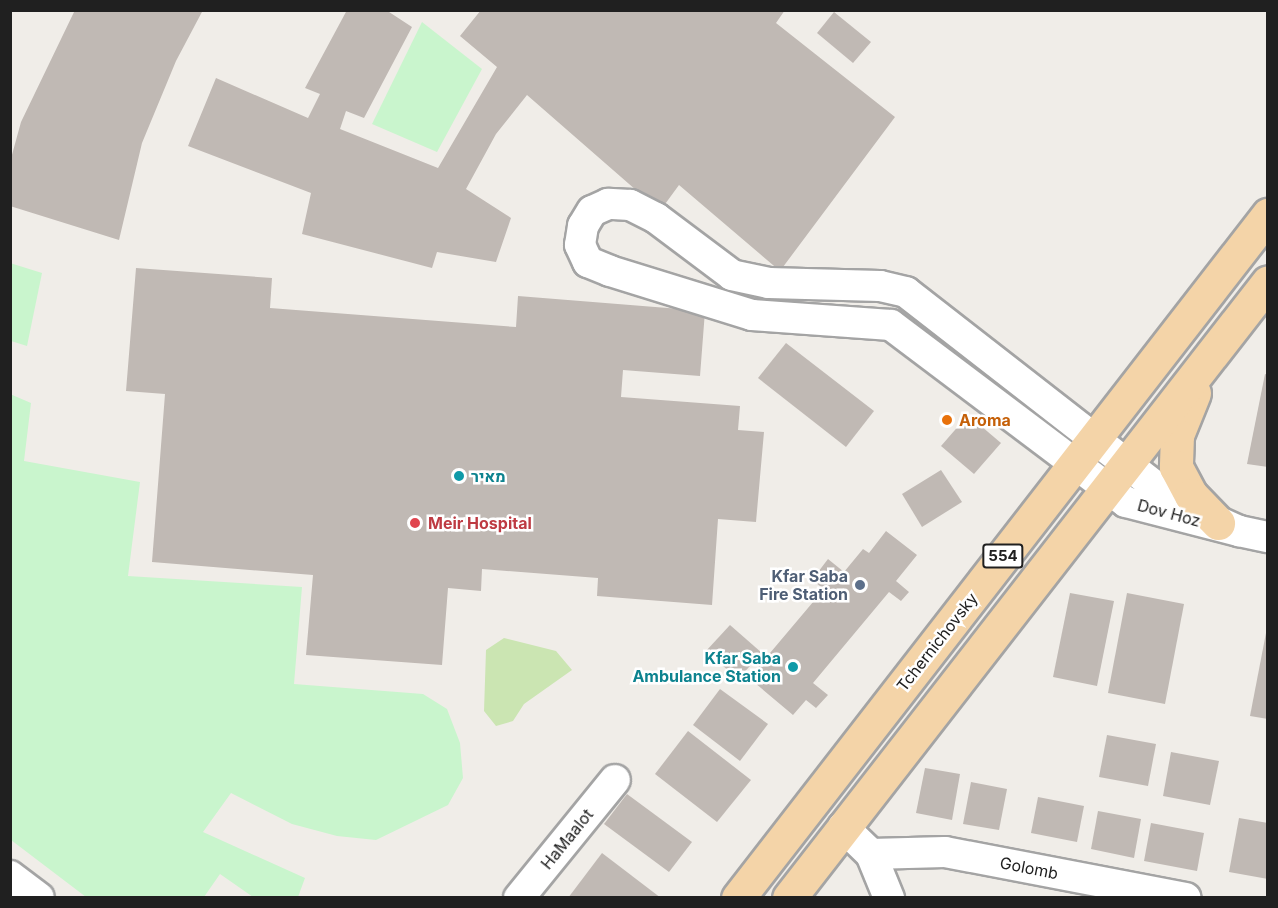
<!DOCTYPE html>
<html>
<head>
<meta charset="utf-8">
<style>
	body { margin:0 }
	#map { position:relative; width:1278px; height:908px; overflow:hidden; background:#f0ede8; font-family:Inter,Heebo,sans-serif }
	div>[style] { position:absolute }
	.grass>* { inset:0; background:#cbe5b2 }
	.park>* { inset:0; background:#c9f5cd }
	.building>* { inset:0; background:#c0b9b4 }
	.roads { filter:drop-shadow(2px 0 #a4a4a4) drop-shadow(-2px 0 #a4a4a4) drop-shadow(0 2px #a4a4a4) drop-shadow(0 -2px #a4a4a4) }
	.minor>* { height:30px; margin:-15px; padding:0 15px; transform-origin:15px; border-radius:15px; background:#fff }
	.major>* { height:33px; margin:-16.5px; padding:0 16.5px; transform-origin:16.5px; border-radius:16.5px; background:#f4d4a8 }
	.dots>* { width:16px; height:16px; translate:-50% -50%; box-sizing:border-box; border:3px solid #fff; border-radius:50% }
	span { translate:-50% -50%; white-space:nowrap; text-align:center; line-height:1.15; -webkit-text-stroke:5px #fff; paint-order:stroke }
	.shield-label span { padding:2px 4px; background:#fff; border:2px solid; border-radius:4px; -webkit-text-stroke-width:0 }
	.shield-label { font-size:15px; color:#202020; font-weight:700 }
	.food-label { font-size:16px; color:#c56008; font-weight:700 }
	.left { translate:0 -50%; text-align:left }
	.culture-label { font-size:16px; color:#0d838f; font-weight:700 }
	.right { translate:-100% -50%; text-align:right }
	.street-label { font-size:16px; color:#202020 }
	.health-label { font-size:16px; color:#be3a42; font-weight:700 }
	.service-label { font-size:16px; color:#4e5e75; font-weight:700 }
	.frame { position:absolute; inset:0; border:12px solid #202020; pointer-events:none }
</style>
</head>
<body>
<div id="map">
	<div class="grass">
		<i style="clip-path:polygon(504px 638px,556px 651px,572px 670px,524px 704px,513px 721px,496px 726px,484px 711px,486px 650px)"></i>
	</div>
	<div class="park">
		<i style="clip-path:polygon(422px 22px,482px 69px,437px 152px,372px 124px)"></i>
		<i style="clip-path:polygon(10px 263px,42px 273px,27px 346px,11px 341px)"></i>
		<i style="clip-path:polygon(10px 394px,31px 403px,24px 461px,140px 482px,128px 576px,302px 587px,294px 684px,423px 694px,447px 709px,460px 743px,463px 778px,448px 805px,376px 840px,337px 836px,292px 824px,231px 793px,203px 832px,305px 878px,298px 897px,253px 897px,220px 874px,204px 897px,86px 897px,11px 840px)"></i>
	</div>
	<div class="building">
		<i style="clip-path:polygon(75px 10px,203px 10px,176px 61px,142px 143px,119px 240px,10px 206px,10px 162px,21px 122px)"></i>
		<i style="clip-path:polygon(347px 10px,386px 10px,412px 27px,364px 118px,346px 111px,340px 129px,438px 168px,497px 67px,460px 36px,481px 10px,785px 10px,776px 23px,895px 117px,780px 271px,679px 185px,660px 211px,527px 95px,496px 134px,466px 189px,511px 218px,496px 262px,437px 252px,432px 268px,302px 234px,311px 193px,188px 146px,216px 78px,308px 118px,320px 94px,305px 88px)"></i>
		<i style="clip-path:polygon(834px 12px,871px 42px,853px 63px,817px 33px)"></i>
		<i style="clip-path:polygon(136px 268px,272px 278px,270px 308px,516px 327px,518px 296px,705px 311px,700px 376px,623px 370px,621px 397px,740px 406px,738px 430px,764px 432px,756px 522px,718px 519px,712px 605px,597px 596px,598px 578px,482px 569px,481px 591px,448px 588px,442px 665px,306px 655px,313px 575px,152px 562px,165px 394px,126px 391px)"></i>
		<i style="clip-path:polygon(786px 343px,874px 411px,846px 447px,758px 378px)"></i>
		<i style="clip-path:polygon(1265px 374px,1268px 375px,1268px 467px,1247px 464px)"></i>
		<i style="clip-path:polygon(968px 415px,1001px 443px,974px 474px,941px 446px)"></i>
		<i style="clip-path:polygon(941px 470px,962px 502px,922px 527px,902px 494px)"></i>
		<i style="clip-path:polygon(886px 531px,917px 555px,896px 581px,909px 592px,901px 601px,889px 592px,813px 683px,828px 695px,816px 708px,806px 700px,793px 715px,749px 678px,824px 589px,812px 580px,828px 559px,844px 572px,863px 549px,869px 553px)"></i>
		<i style="clip-path:polygon(1070px 593px,1114px 601px,1097px 686px,1053px 677px)"></i>
		<i style="clip-path:polygon(1127px 593px,1184px 604px,1165px 704px,1108px 693px)"></i>
		<i style="clip-path:polygon(730px 625px,762px 653px,738px 679px,706px 651px)"></i>
		<i style="clip-path:polygon(1266px 633px,1268px 633px,1268px 719px,1250px 716px)"></i>
		<i style="clip-path:polygon(720px 689px,768px 724px,740px 761px,693px 725px)"></i>
		<i style="clip-path:polygon(688px 731px,751px 780px,717px 822px,655px 774px)"></i>
		<i style="clip-path:polygon(1107px 735px,1156px 744px,1148px 786px,1099px 777px)"></i>
		<i style="clip-path:polygon(1171px 752px,1219px 761px,1210px 805px,1163px 796px)"></i>
		<i style="clip-path:polygon(925px 768px,960px 774px,952px 820px,916px 813px)"></i>
		<i style="clip-path:polygon(971px 782px,1007px 789px,999px 830px,963px 824px)"></i>
		<i style="clip-path:polygon(627px 794px,692px 842px,669px 872px,604px 824px)"></i>
		<i style="clip-path:polygon(1038px 797px,1084px 806px,1077px 842px,1031px 833px)"></i>
		<i style="clip-path:polygon(1098px 811px,1141px 819px,1134px 858px,1091px 849px)"></i>
		<i style="clip-path:polygon(1239px 818px,1268px 823px,1268px 879px,1229px 872px)"></i>
		<i style="clip-path:polygon(1151px 823px,1204px 833px,1197px 871px,1144px 861px)"></i>
		<i style="clip-path:polygon(602px 853px,661px 898px,568px 898px)"></i>
	</div>
	<div class="roads">
		<div class="minor">
			<i style="left:1239px;top:531px;width:68px;rotate:-155.7deg"></i>
			<i style="left:1177px;top:503px;width:343px;rotate:-142.1deg"></i>
			<i style="left:906px;top:292px;width:27px;rotate:-167deg"></i>
			<i style="left:880px;top:286px;width:111px;rotate:-178.5deg"></i>
			<i style="left:769px;top:283px;width:38px;rotate:-168deg"></i>
			<i style="left:732px;top:275px;width:95px;rotate:-143.1deg"></i>
			<i style="left:656px;top:218px;width:29px;rotate:-153deg"></i>
			<i style="left:630px;top:205px;width:22px;rotate:-177deg"></i>
			<i style="left:608px;top:204px;width:17px;rotate:156deg"></i>
			<i style="left:592px;top:211px;width:17px;rotate:121deg"></i>
			<i style="left:583px;top:226px;width:19px;rotate:99deg"></i>
			<i style="left:580px;top:245px;width:19px;rotate:65deg"></i>
			<i style="left:588px;top:262px;width:24px;rotate:22deg"></i>
			<i style="left:610px;top:271px;width:149px;rotate:17.2deg"></i>
			<i style="left:752px;top:315px;width:139px;rotate:4.1deg"></i>
			<i style="left:891px;top:325px;width:294px;rotate:37deg"></i>
			<i style="left:1126px;top:502px;width:117px;rotate:14.4deg"></i>
			<i style="left:1239px;top:531px;width:30px;rotate:12deg"></i>
			<i style="left:843px;top:827px;width:39px;rotate:44deg"></i>
			<i style="left:871px;top:854px;width:48px;rotate:67.8deg"></i>
			<i style="left:871px;top:854px;width:74px;rotate:-1.5deg"></i>
			<i style="left:945px;top:852px;width:245px;rotate:10.8deg"></i>
			<i style="left:10px;top:876px;width:36px;rotate:37deg"></i>
			<i style="left:519px;top:898px;width:152px;rotate:-50.9deg"></i>
		</div>
		<div class="major">
			<i style="left:1194px;top:393px;width:45px;rotate:112deg"></i>
			<i style="left:1177px;top:435px;width:32px;rotate:92deg"></i>
			<i style="left:1176px;top:467px;width:32px;rotate:62deg"></i>
			<i style="left:1191px;top:495px;width:39px;rotate:46deg"></i>
			<i style="left:738px;top:898px;width:865px;rotate:-52.19deg"></i>
			<i style="left:789px;top:898px;width:780px;rotate:-52.13deg"></i>
		</div>
	</div>
	<div class="dots">
		<i style="left:947px;top:420px;background:#e8710a"></i>
		<i style="left:459px;top:476px;background:#0f9aa8"></i>
		<i style="left:415px;top:523px;background:#e0444e"></i>
		<i style="left:860px;top:585px;background:#5c6f8a"></i>
		<i style="left:793px;top:667px;background:#0f9aa8"></i>
	</div>
	<div class="shield-label">
		<span style="left:1003px;top:556px">554</span>
	</div>
	<div class="food-label">
		<span class="left" style="left:959px;top:420px">Aroma</span>
	</div>
	<div class="culture-label">
		<span class="left" style="left:471px;top:476px">מאיר</span>
		<span class="right" style="left:781px;top:667px">Kfar Saba<br>Ambulance Station</span>
	</div>
	<div class="street-label">
		<span style="left:1169px;top:513px;rotate:15deg">Dov Hoz</span>
		<span style="left:937px;top:642px;rotate:-52deg">Tchernichovsky</span>
		<span style="left:567px;top:839px;rotate:-51deg">HaMaalot</span>
		<span style="left:1029px;top:868px;rotate:11deg">Golomb</span>
	</div>
	<div class="health-label">
		<span class="left" style="left:428px;top:523px">Meir Hospital</span>
	</div>
	<div class="service-label">
		<span class="right" style="left:848px;top:585px">Kfar Saba<br>Fire Station</span>
	</div>
	<div class="frame"></div>
</div>
</body>
</html>
